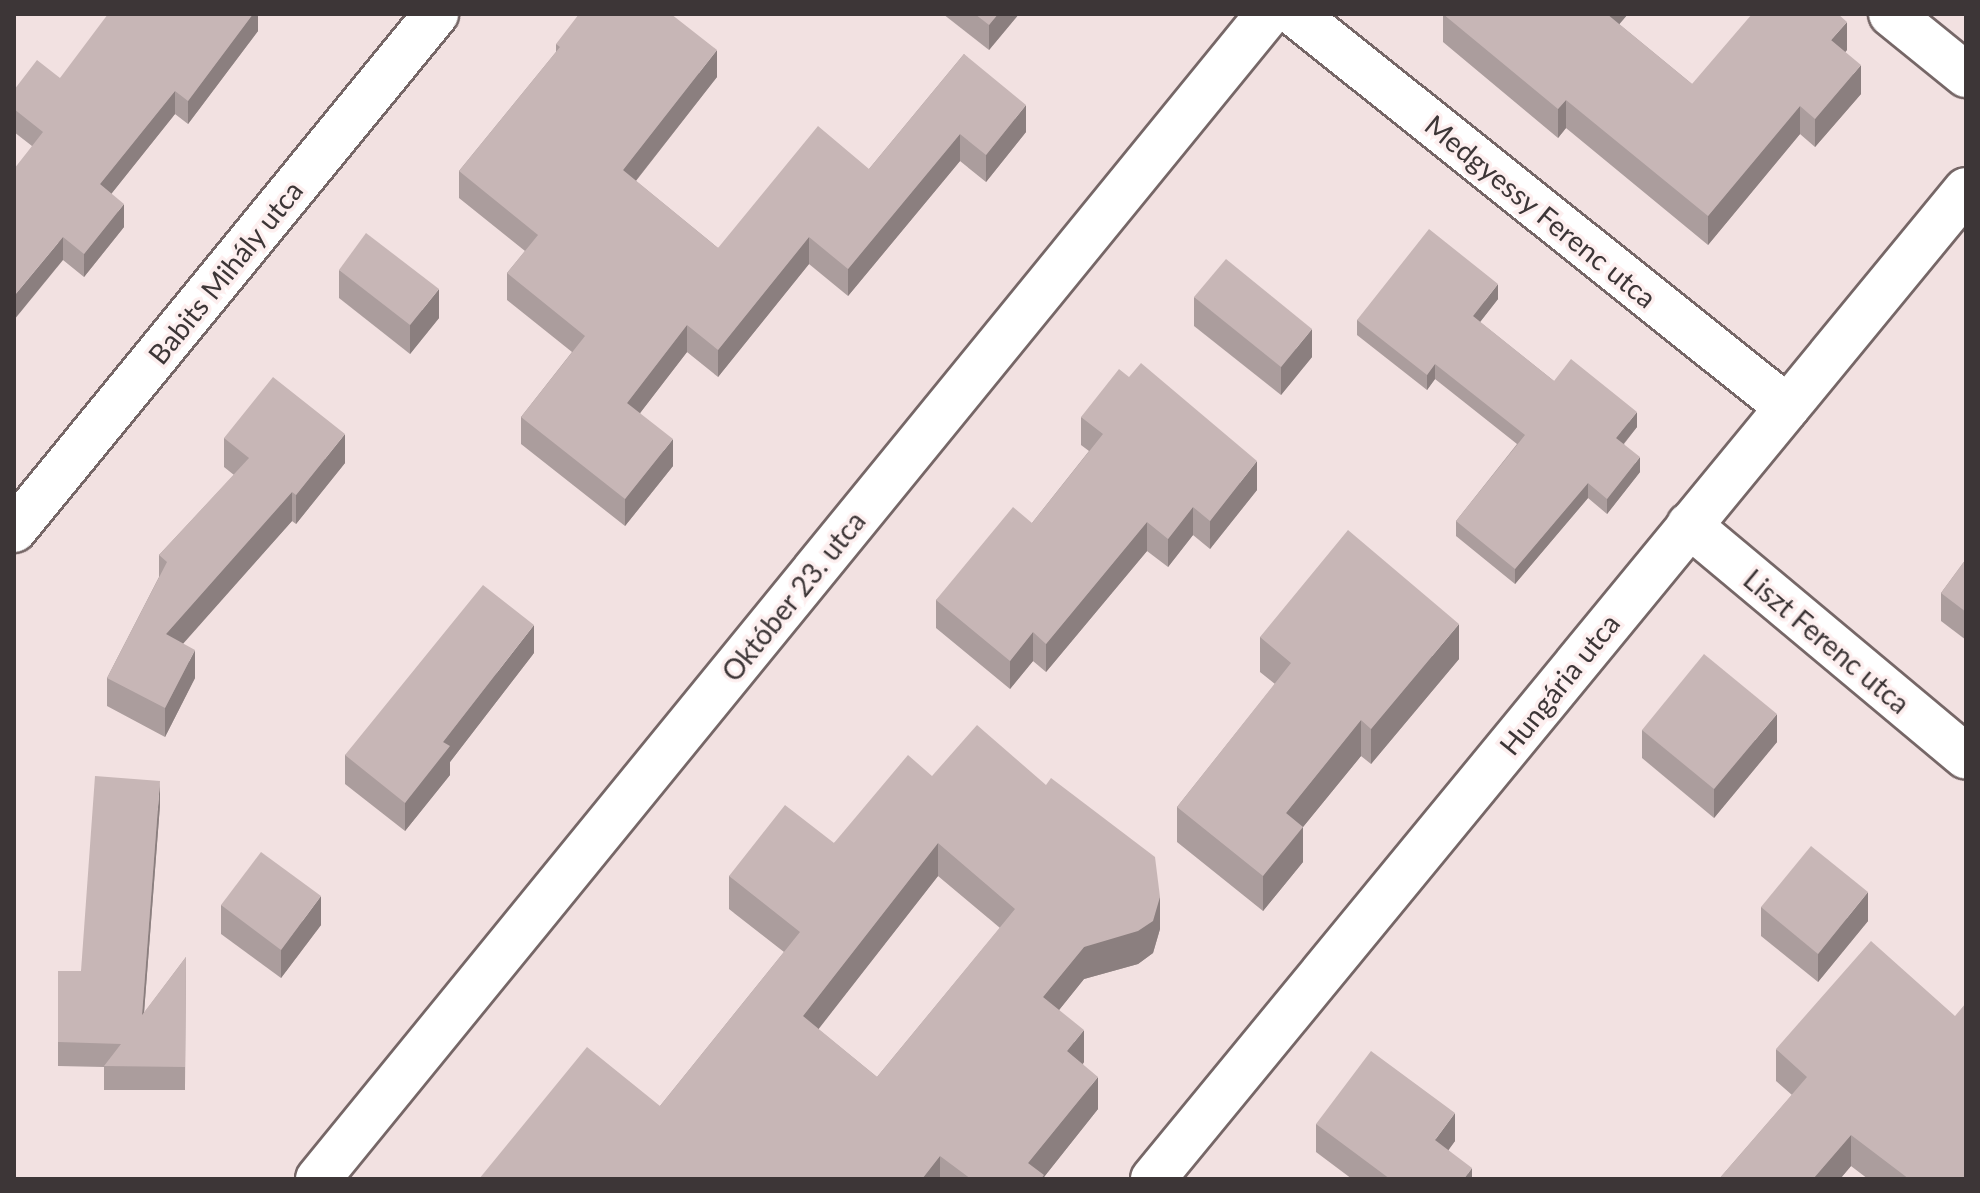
<!DOCTYPE html>
<html>
<head>
<meta charset="utf-8">
<style>
	body { margin:0 }
	#map { position:relative; width:1980px; height:1193px; overflow:hidden; background:#f2e1e1; font-family:Lato,sans-serif }
	div>[style] { position:absolute }
	.roads { filter:drop-shadow(2px 0 #766767) drop-shadow(-2px 0 #766767) drop-shadow(0 2px #766767) drop-shadow(0 -2px #766767) }
	.minor>* { height:44px; margin:-22px; padding:0 22px; transform-origin:22px; border-radius:22px; background:#fff }
	.wall>* { inset:0; background:#ab9d9d }
	.shaded-wall>* { inset:0; background:#8b7f7f }
	.building>* { inset:0; background:#c7b6b6 }
	span { translate:-50% -50%; white-space:nowrap; text-align:center; line-height:1.15; -webkit-text-stroke:7px #fdefef; paint-order:stroke }
	.street-label { font-size:28px; color:#3d3637 }
	.frame { position:absolute; inset:0; border:16px solid #3d3637; pointer-events:none }
</style>
</head>
<body>
<div id="map">
	<div class="roads">
		<div class="minor">
			<i style="left:1295px;top:14px;width:630px;rotate:38.62deg"></i>
			<i style="left:1891px;top:14px;width:97px;rotate:39.1deg"></i>
			<i style="left:1689px;top:525px;width:361px;rotate:39.9deg"></i>
			<i style="left:14px;top:530px;width:667px;rotate:-50.72deg"></i>
			<i style="left:318px;top:1179px;width:1503px;rotate:-50.8deg"></i>
			<i style="left:1153px;top:1179px;width:1280px;rotate:-50.58deg"></i>
		</div>
	</div>
	<div class="wall">
		<i style="clip-path:polygon(258px 14px,258px 31px,188px 124px,175px 114px,111px 194px,124px 227px,84px 277px,63px 260px,32px 146px,14px 132px,14px 90px,60px 78px)"></i>
		<i style="clip-path:polygon(943px 14px,1019px 14px,989px 50px)"></i>
		<i style="clip-path:polygon(1443px 14px,1628px 14px,1619px 24px,1692px 84px,1847px 50px,1845px 52px,1861px 94px,1815px 147px,1800px 134px,1708px 245px,1566px 128px,1558px 138px,1443px 42px)"></i>
		<i style="clip-path:polygon(556px 44px,717px 77px,636px 181px,718px 248px,869px 169px,964px 54px,1026px 132px,986px 182px,960px 161px,848px 296px,809px 264px,718px 377px,687px 352px,640px 413px,673px 466px,625px 526px,521px 444px,521px 417px,572px 352px,507px 300px,507px 273px,525px 251px,459px 198px,459px 171px,556px 52px)"></i>
		<i style="clip-path:polygon(339px 270px,439px 318px,410px 354px,339px 298px)"></i>
		<i style="clip-path:polygon(1194px 297px,1312px 357px,1281px 395px,1194px 326px)"></i>
		<i style="clip-path:polygon(1498px 299px,1480px 322px,1554px 381px,1637px 427px,1624px 444px,1640px 472px,1607px 514px,1588px 498px,1515px 584px,1456px 536px,1456px 521px,1517px 444px,1435px 379px,1427px 390px,1357px 335px,1357px 320px)"></i>
		<i style="clip-path:polygon(1081px 417px,1257px 490px,1210px 549px,1193px 535px,1168px 567px,1147px 551px,1046px 672px,1033px 661px,1010px 689px,936px 628px,936px 600px,1032px 523px,1089px 451px,1081px 445px)"></i>
		<i style="clip-path:polygon(224px 438px,345px 463px,296px 524px,292px 521px,183px 643px,195px 678px,165px 737px,107px 706px,107px 678px,159px 577px,159px 555px,234px 475px,224px 467px)"></i>
		<i style="clip-path:polygon(1966px 559px,1966px 640px,1941px 621px,1941px 593px)"></i>
		<i style="clip-path:polygon(1260px 637px,1459px 659px,1371px 764px,1361px 756px,1303px 827px,1303px 862px,1263px 911px,1177px 842px,1177px 807px,1275px 684px,1260px 672px)"></i>
		<i style="clip-path:polygon(534px 653px,450px 762px,450px 775px,405px 831px,345px 784px,345px 755px)"></i>
		<i style="clip-path:polygon(1642px 730px,1777px 742px,1714px 818px,1642px 758px)"></i>
		<i style="clip-path:polygon(evenodd,932px 776px,1160px 929px,1153px 953px,1138px 964px,1084px 979px,1059px 1010px,1084px 1062px,1083px 1064px,1098px 1109px,1044px 1177px,1044px 1179px,479px 1179px,660px 1106px,784px 952px,729px 909px,729px 876px,834px 843px,932px 776px,938px 876px,1000px 928px,877px 1077px,818px 1029px,938px 876px)"></i>
		<i style="clip-path:polygon(160px 805px,144px 1013px,186px 957px,185px 1090px,104px 1090px,104px 1067px,58px 1066px,58px 971px,81px 971px)"></i>
		<i style="clip-path:polygon(221px 905px,321px 925px,281px 978px,221px 934px)"></i>
		<i style="clip-path:polygon(1761px 907px,1868px 921px,1818px 982px,1761px 936px)"></i>
		<i style="clip-path:polygon(1776px 1049px,1966px 1179px,1868px 1179px,1851px 1166px,1840px 1179px,1719px 1179px,1792px 1095px,1776px 1081px)"></i>
		<i style="clip-path:polygon(1316px 1124px,1455px 1141px,1448px 1150px,1472px 1179px,1352px 1179px,1316px 1152px)"></i>
	</div>
	<div class="shaded-wall">
		<i style="clip-path:polygon(253px 14px,258px 14px,258px 31px,188px 124px,188px 101px)"></i>
		<i style="clip-path:polygon(998px 14px,1019px 14px,989px 50px,989px 25px)"></i>
		<i style="clip-path:polygon(1605px 14px,1628px 14px,1605px 41px)"></i>
		<i style="clip-path:polygon(1847px 22px,1847px 50px,1831px 68px,1831px 40px)"></i>
		<i style="clip-path:polygon(717px 50px,717px 77px,623px 197px,623px 170px)"></i>
		<i style="clip-path:polygon(1861px 65px,1861px 94px,1815px 147px,1815px 119px)"></i>
		<i style="clip-path:polygon(175px 91px,175px 114px,100px 208px,100px 184px)"></i>
		<i style="clip-path:polygon(1566px 100px,1566px 128px,1558px 138px,1558px 109px)"></i>
		<i style="clip-path:polygon(1026px 105px,1026px 132px,986px 182px,986px 155px)"></i>
		<i style="clip-path:polygon(1800px 106px,1800px 134px,1708px 245px,1708px 216px)"></i>
		<i style="clip-path:polygon(960px 134px,960px 161px,848px 296px,848px 269px)"></i>
		<i style="clip-path:polygon(124px 204px,124px 227px,84px 277px,84px 254px)"></i>
		<i style="clip-path:polygon(63px 237px,63px 260px,14px 320px,14px 296px)"></i>
		<i style="clip-path:polygon(809px 237px,809px 264px,718px 377px,718px 350px)"></i>
		<i style="clip-path:polygon(1498px 284px,1498px 299px,1473px 331px,1473px 316px)"></i>
		<i style="clip-path:polygon(439px 289px,439px 318px,410px 354px,410px 325px)"></i>
		<i style="clip-path:polygon(687px 325px,687px 352px,627px 430px,627px 403px)"></i>
		<i style="clip-path:polygon(1312px 329px,1312px 357px,1281px 395px,1281px 367px)"></i>
		<i style="clip-path:polygon(1435px 364px,1435px 379px,1427px 390px,1427px 375px)"></i>
		<i style="clip-path:polygon(1637px 412px,1637px 427px,1616px 453px,1616px 438px)"></i>
		<i style="clip-path:polygon(345px 434px,345px 463px,296px 524px,296px 495px)"></i>
		<i style="clip-path:polygon(673px 439px,673px 466px,625px 526px,625px 499px)"></i>
		<i style="clip-path:polygon(1640px 457px,1640px 472px,1607px 514px,1607px 499px)"></i>
		<i style="clip-path:polygon(1257px 461px,1257px 490px,1210px 549px,1210px 521px)"></i>
		<i style="clip-path:polygon(1588px 483px,1588px 498px,1515px 584px,1515px 569px)"></i>
		<i style="clip-path:polygon(292px 492px,292px 521px,166px 663px,166px 634px)"></i>
		<i style="clip-path:polygon(1193px 507px,1193px 535px,1168px 567px,1168px 539px)"></i>
		<i style="clip-path:polygon(1147px 522px,1147px 551px,1046px 672px,1046px 644px)"></i>
		<i style="clip-path:polygon(1459px 624px,1459px 659px,1371px 764px,1371px 729px)"></i>
		<i style="clip-path:polygon(534px 625px,534px 653px,450px 762px,450px 775px,405px 831px,405px 803px,443px 742px)"></i>
		<i style="clip-path:polygon(1033px 632px,1033px 661px,1010px 689px,1010px 661px)"></i>
		<i style="clip-path:polygon(195px 650px,195px 678px,165px 737px,165px 708px)"></i>
		<i style="clip-path:polygon(1777px 714px,1777px 742px,1714px 818px,1714px 789px)"></i>
		<i style="clip-path:polygon(1361px 720px,1361px 756px,1303px 827px,1303px 862px,1263px 911px,1263px 876px,1286px 813px)"></i>
		<i style="clip-path:polygon(160px 781px,160px 805px,142px 1039px,142px 1015px)"></i>
		<i style="clip-path:polygon(938px 843px,938px 876px,803px 1049px,803px 1016px)"></i>
		<i style="clip-path:polygon(1868px 892px,1868px 921px,1818px 982px,1818px 954px)"></i>
		<i style="clip-path:polygon(321px 896px,321px 925px,281px 978px,281px 950px)"></i>
		<i style="clip-path:polygon(1160px 897px,1160px 929px,1153px 953px,1138px 964px,1084px 979px,1043px 1030px,1043px 997px,1084px 947px)"></i>
		<i style="clip-path:polygon(1084px 1030px,1084px 1062px,1067px 1083px,1067px 1051px)"></i>
		<i style="clip-path:polygon(1098px 1077px,1098px 1109px,1044px 1177px,1044px 1179px,1028px 1179px,1028px 1163px)"></i>
		<i style="clip-path:polygon(1455px 1113px,1455px 1141px,1435px 1169px,1435px 1140px)"></i>
		<i style="clip-path:polygon(1851px 1135px,1851px 1166px,1840px 1179px,1813px 1179px)"></i>
		<i style="clip-path:polygon(940px 1156px,940px 1179px,922px 1179px)"></i>
		<i style="clip-path:polygon(1472px 1168px,1472px 1179px,1464px 1179px)"></i>
	</div>
	<div class="building">
		<i style="clip-path:polygon(108px 14px,253px 14px,188px 101px,175px 91px,100px 184px,124px 204px,84px 254px,63px 237px,14px 296px,14px 169px,43px 132px,14px 109px,14px 90px,37px 60px,60px 78px)"></i>
		<i style="clip-path:polygon(579px 14px,671px 14px,717px 50px,623px 170px,718px 248px,818px 126px,869px 169px,964px 54px,1026px 105px,986px 155px,960px 134px,848px 269px,809px 237px,718px 350px,687px 325px,627px 403px,673px 439px,625px 499px,521px 417px,585px 336px,507px 273px,538px 235px,459px 171px,560px 47px,556px 44px)"></i>
		<i style="clip-path:polygon(975px 14px,998px 14px,989px 25px)"></i>
		<i style="clip-path:polygon(1443px 14px,1607px 14px,1692px 84px,1752px 14px,1838px 14px,1847px 22px,1831px 40px,1861px 65px,1815px 119px,1800px 106px,1708px 216px,1566px 100px,1558px 109px)"></i>
		<i style="clip-path:polygon(1429px 229px,1498px 284px,1473px 316px,1554px 381px,1571px 359px,1637px 412px,1616px 438px,1640px 457px,1607px 499px,1588px 483px,1515px 569px,1456px 521px,1525px 435px,1435px 364px,1427px 375px,1357px 320px)"></i>
		<i style="clip-path:polygon(366px 233px,439px 289px,410px 325px,339px 270px)"></i>
		<i style="clip-path:polygon(1226px 259px,1312px 329px,1281px 367px,1194px 297px)"></i>
		<i style="clip-path:polygon(1141px 363px,1257px 461px,1210px 521px,1193px 507px,1168px 539px,1147px 522px,1046px 644px,1033px 632px,1010px 661px,936px 600px,1013px 507px,1032px 523px,1103px 434px,1081px 417px,1119px 369px,1129px 377px)"></i>
		<i style="clip-path:polygon(273px 377px,345px 434px,296px 495px,292px 492px,166px 634px,195px 650px,165px 708px,107px 678px,167px 562px,159px 555px,249px 458px,224px 438px)"></i>
		<i style="clip-path:polygon(1348px 530px,1459px 624px,1371px 729px,1361px 720px,1286px 813px,1303px 827px,1263px 876px,1177px 807px,1291px 663px,1260px 637px)"></i>
		<i style="clip-path:polygon(1966px 559px,1966px 612px,1941px 593px)"></i>
		<i style="clip-path:polygon(483px 585px,534px 625px,443px 742px,450px 746px,405px 803px,345px 755px)"></i>
		<i style="clip-path:polygon(1704px 654px,1777px 714px,1714px 789px,1642px 730px)"></i>
		<i style="clip-path:polygon(evenodd,977px 725px,1046px 785px,1051px 778px,1155px 857px,1160px 897px,1153px 921px,1138px 931px,1084px 947px,1043px 997px,1084px 1030px,1067px 1051px,1098px 1077px,1028px 1163px,1044px 1175px,1041px 1179px,971px 1179px,940px 1156px,922px 1179px,479px 1179px,587px 1047px,660px 1106px,800px 932px,729px 876px,785px 805px,834px 843px,908px 755px,932px 776px,977px 725px,938px 843px,1015px 909px,877px 1077px,803px 1016px,938px 843px)"></i>
		<i style="clip-path:polygon(95px 776px,160px 781px,142px 1015px,186px 957px,185px 1067px,104px 1066px,121px 1044px,58px 1042px,58px 971px,81px 971px)"></i>
		<i style="clip-path:polygon(1811px 846px,1868px 892px,1818px 954px,1761px 907px)"></i>
		<i style="clip-path:polygon(261px 852px,321px 896px,281px 950px,221px 905px)"></i>
		<i style="clip-path:polygon(1871px 941px,1955px 1016px,1966px 1003px,1966px 1179px,1909px 1179px,1851px 1135px,1813px 1179px,1719px 1179px,1807px 1077px,1776px 1049px)"></i>
		<i style="clip-path:polygon(1371px 1051px,1455px 1113px,1435px 1140px,1472px 1168px,1464px 1179px,1390px 1179px,1316px 1124px)"></i>
	</div>
	<div class="street-label">
		<span style="left:1541px;top:211px;rotate:39deg">Medgyessy Ferenc utca</span>
		<span style="left:225px;top:272px;rotate:-51deg">Babits Mihály utca</span>
		<span style="left:793px;top:596px;rotate:-51deg">Október 23. utca</span>
		<span style="left:1827px;top:641px;rotate:40deg">Liszt Ferenc utca</span>
		<span style="left:1559px;top:684px;rotate:-51deg">Hungária utca</span>
	</div>
	<div class="frame"></div>
</div>
</body>
</html>
